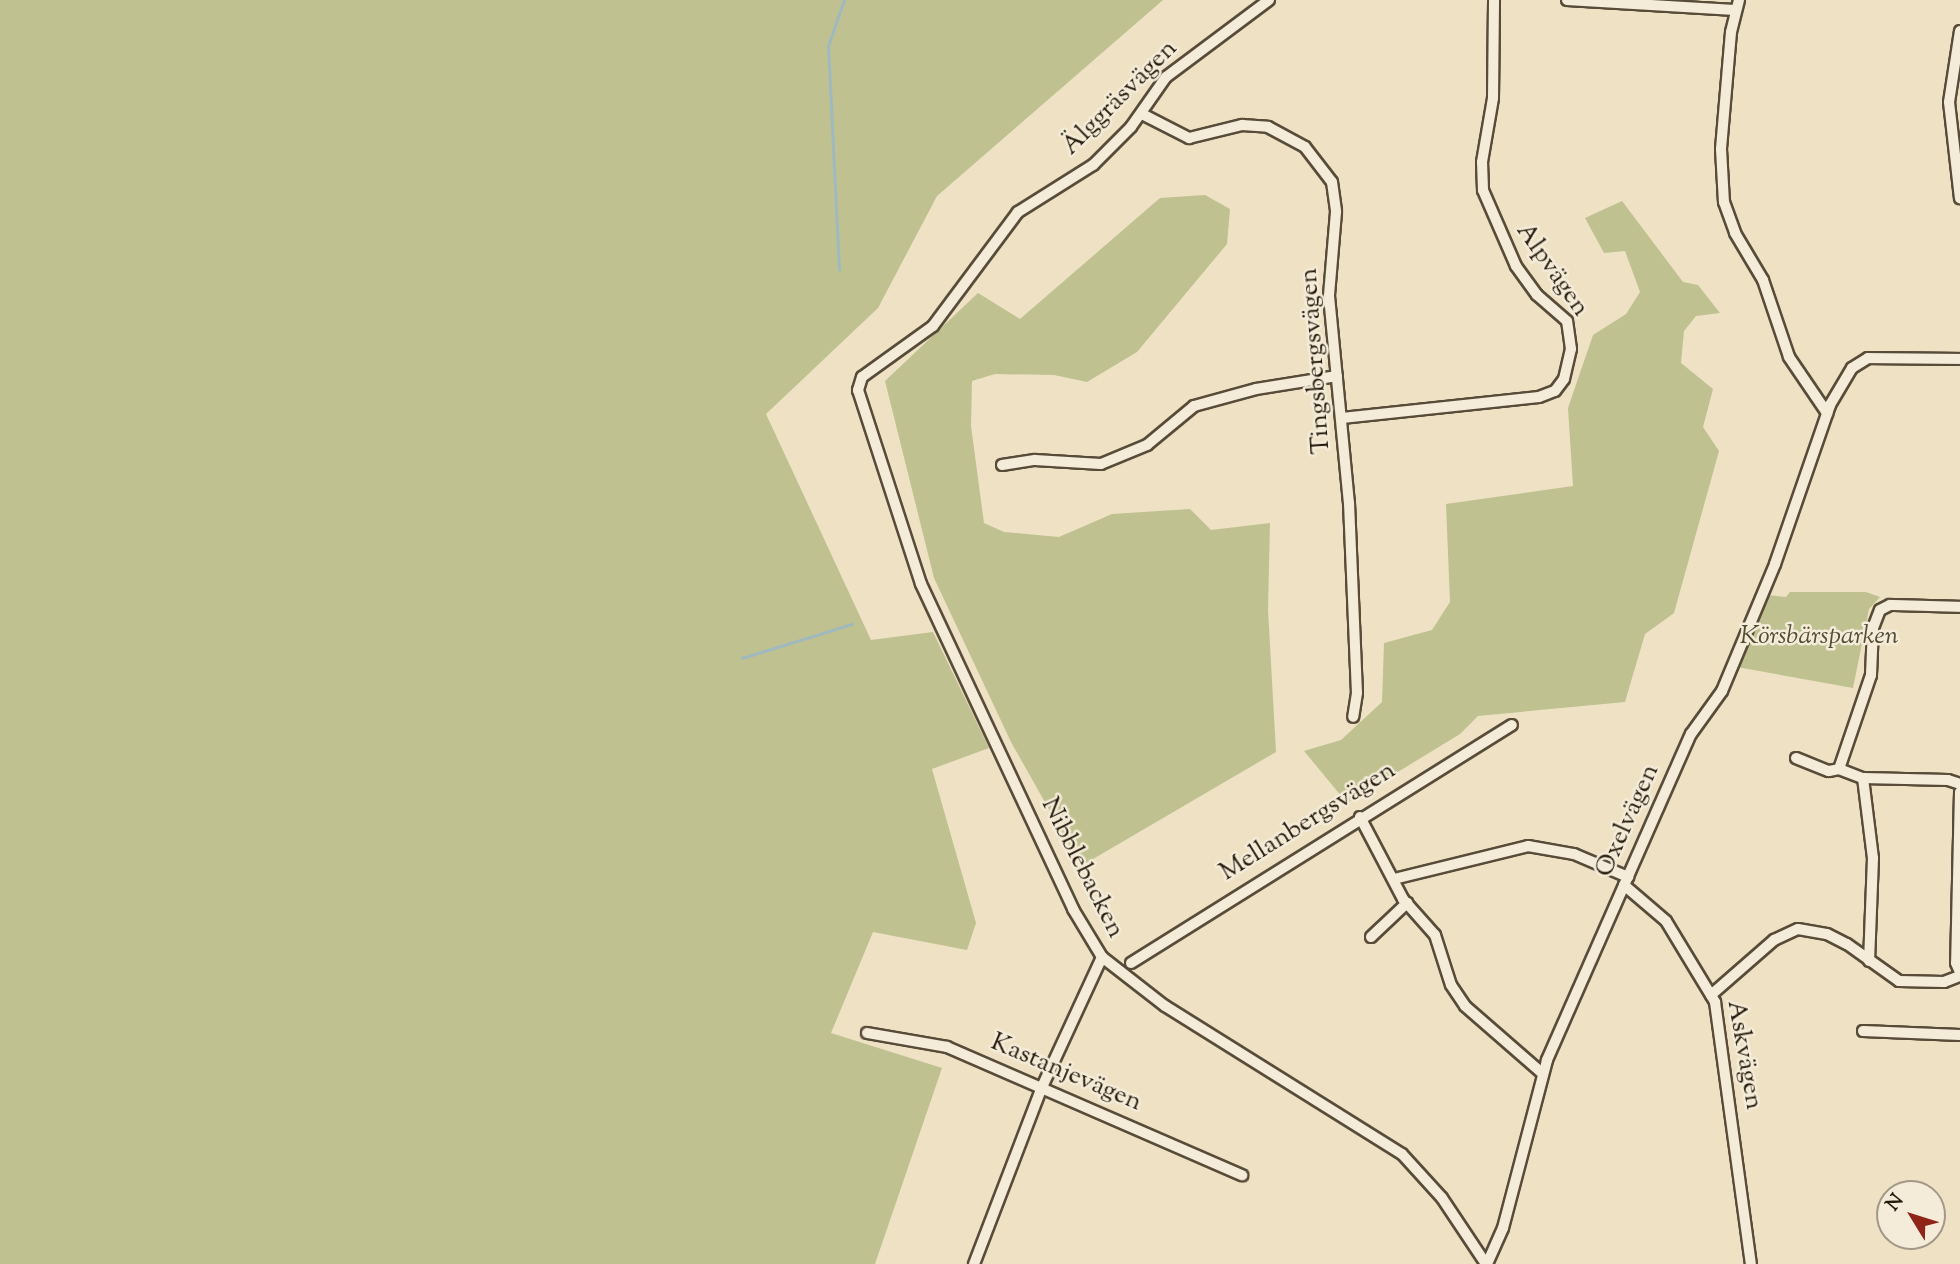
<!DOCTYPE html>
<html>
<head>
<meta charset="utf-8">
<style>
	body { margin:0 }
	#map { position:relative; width:1960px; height:1264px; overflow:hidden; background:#eee1c4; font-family:"Sorts Mill Goudy",serif }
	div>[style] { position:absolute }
	.green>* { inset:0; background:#bfc190 }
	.stream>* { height:2.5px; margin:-1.25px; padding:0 1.25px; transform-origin:1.25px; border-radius:1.25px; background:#9fbabf }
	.roads { filter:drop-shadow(2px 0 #584c39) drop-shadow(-2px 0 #584c39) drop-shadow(0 2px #584c39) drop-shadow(0 -2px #584c39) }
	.minor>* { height:10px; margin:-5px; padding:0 5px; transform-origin:5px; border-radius:5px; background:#f4ecd9 }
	span { translate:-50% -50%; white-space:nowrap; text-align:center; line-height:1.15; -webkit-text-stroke:5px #f4ecd9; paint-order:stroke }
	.street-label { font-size:26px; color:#261a0b }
	.park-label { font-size:26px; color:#544c33; font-style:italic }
	.north { position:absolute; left:1876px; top:1180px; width:70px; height:70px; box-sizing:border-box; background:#f4ecd9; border:2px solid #a29887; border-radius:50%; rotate:308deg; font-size:19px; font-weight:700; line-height:28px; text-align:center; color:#261a0b }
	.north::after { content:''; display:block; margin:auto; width:24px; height:32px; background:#8f2418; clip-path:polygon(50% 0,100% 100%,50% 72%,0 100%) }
</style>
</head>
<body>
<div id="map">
	<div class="green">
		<i style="clip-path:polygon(0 0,1163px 0,937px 196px,878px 308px,766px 414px,871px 640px,933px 632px,989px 748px,932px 769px,976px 923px,967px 950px,873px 932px,831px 1033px,942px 1068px,875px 1264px,0 1264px)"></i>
		<i style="clip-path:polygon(1205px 195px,1230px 209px,1227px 244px,1137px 352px,1087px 382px,1054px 375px,995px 374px,972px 381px,971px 426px,984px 523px,1004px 532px,1059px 537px,1112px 514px,1190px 509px,1211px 530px,1270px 523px,1268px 610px,1276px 752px,1081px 866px,1011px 742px,934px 578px,885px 381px,978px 293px,1020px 319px,1160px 198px)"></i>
		<i style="clip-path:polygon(1622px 201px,1683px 282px,1698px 285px,1720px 313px,1696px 316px,1684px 331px,1681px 363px,1713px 389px,1703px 427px,1719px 451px,1674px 613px,1645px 634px,1625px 702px,1478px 716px,1460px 734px,1347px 803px,1304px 751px,1341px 740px,1382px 702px,1384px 643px,1432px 630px,1450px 602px,1446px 504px,1573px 486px,1568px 408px,1593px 335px,1626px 314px,1640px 292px,1625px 251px,1604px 253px,1585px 218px)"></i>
		<i style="clip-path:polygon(1790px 592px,1866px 592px,1880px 597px,1869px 609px,1853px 688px,1737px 667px,1767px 595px,1786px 597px)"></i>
	</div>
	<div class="stream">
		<i style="left:839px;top:270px;width:224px;rotate:-92.8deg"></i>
		<i style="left:828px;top:46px;width:49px;rotate:-70.8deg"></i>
		<i style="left:742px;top:658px;width:115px;rotate:-17.2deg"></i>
	</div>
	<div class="roads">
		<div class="minor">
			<i style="left:1269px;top:0;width:129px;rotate:143.2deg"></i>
			<i style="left:1166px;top:77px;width:61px;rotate:125deg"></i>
			<i style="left:1131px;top:127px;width:54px;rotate:135deg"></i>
			<i style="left:1093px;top:165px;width:89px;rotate:147.9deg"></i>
			<i style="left:1018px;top:212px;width:142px;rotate:126.7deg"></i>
			<i style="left:933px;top:326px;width:87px;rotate:144.3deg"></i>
			<i style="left:862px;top:377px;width:14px;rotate:107deg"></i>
			<i style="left:858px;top:390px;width:204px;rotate:72deg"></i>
			<i style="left:921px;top:584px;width:359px;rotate:64.9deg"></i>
			<i style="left:1073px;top:909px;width:56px;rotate:58.9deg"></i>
			<i style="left:1102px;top:957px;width:80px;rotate:37.9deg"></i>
			<i style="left:1165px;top:1006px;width:279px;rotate:32deg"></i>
			<i style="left:1402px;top:1154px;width:59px;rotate:47.7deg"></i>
			<i style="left:1442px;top:1198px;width:79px;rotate:56.3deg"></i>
			<i style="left:1567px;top:0;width:168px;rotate:3.4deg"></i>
			<i style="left:1739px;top:0;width:33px;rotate:104deg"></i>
			<i style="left:1731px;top:32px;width:117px;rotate:94.9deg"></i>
			<i style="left:1721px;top:149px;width:53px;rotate:86.8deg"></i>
			<i style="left:1724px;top:202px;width:33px;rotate:70deg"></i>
			<i style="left:1735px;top:233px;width:55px;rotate:59.2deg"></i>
			<i style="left:1763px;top:280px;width:81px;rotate:71.3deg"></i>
			<i style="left:1789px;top:357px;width:68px;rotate:55.8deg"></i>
			<i style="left:1960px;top:31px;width:72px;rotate:98.8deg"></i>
			<i style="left:1949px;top:102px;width:97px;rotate:83.5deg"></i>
			<i style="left:1142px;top:114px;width:53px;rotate:27.1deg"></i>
			<i style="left:1189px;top:138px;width:55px;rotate:-13.8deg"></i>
			<i style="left:1242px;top:125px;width:26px;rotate:4deg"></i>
			<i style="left:1268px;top:127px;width:42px;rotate:28.4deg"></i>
			<i style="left:1305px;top:147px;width:44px;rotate:52.4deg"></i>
			<i style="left:1332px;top:182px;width:30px;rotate:82deg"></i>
			<i style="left:1336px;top:212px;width:84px;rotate:94.8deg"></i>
			<i style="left:1329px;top:296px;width:208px;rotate:84.5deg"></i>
			<i style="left:1349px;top:503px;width:190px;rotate:87.6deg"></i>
			<i style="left:1357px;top:693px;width:24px;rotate:99deg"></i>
			<i style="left:1342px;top:418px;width:198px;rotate:-6.1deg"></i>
			<i style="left:1539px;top:397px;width:17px;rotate:-21deg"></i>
			<i style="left:1555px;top:391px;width:15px;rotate:-53deg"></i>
			<i style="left:1564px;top:379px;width:31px;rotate:-77deg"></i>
			<i style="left:1571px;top:349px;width:28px;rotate:-98deg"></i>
			<i style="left:1567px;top:321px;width:40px;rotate:-139deg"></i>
			<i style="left:1537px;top:295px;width:36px;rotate:-126deg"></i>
			<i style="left:1516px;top:266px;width:83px;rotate:-113.5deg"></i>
			<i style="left:1483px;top:190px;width:28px;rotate:-92deg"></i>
			<i style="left:1482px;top:162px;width:65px;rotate:-80.2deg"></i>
			<i style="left:1493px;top:98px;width:98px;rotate:-89.4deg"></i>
			<i style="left:1002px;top:465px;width:33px;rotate:-9deg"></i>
			<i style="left:1035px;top:460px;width:66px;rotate:3.5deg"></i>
			<i style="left:1101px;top:464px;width:50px;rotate:-22.4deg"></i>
			<i style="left:1147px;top:445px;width:61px;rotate:-39.7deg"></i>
			<i style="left:1194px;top:406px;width:64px;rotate:-15.3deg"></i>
			<i style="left:1256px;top:389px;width:82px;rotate:-9.1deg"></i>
			<i style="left:1796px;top:758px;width:35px;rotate:22deg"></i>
			<i style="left:1829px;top:771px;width:10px;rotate:-11deg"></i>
			<i style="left:1839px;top:769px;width:99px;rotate:-71.2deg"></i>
			<i style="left:1871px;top:675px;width:47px;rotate:-87.6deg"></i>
			<i style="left:1873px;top:628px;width:19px;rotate:-69deg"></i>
			<i style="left:1880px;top:610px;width:11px;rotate:-27deg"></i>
			<i style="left:1890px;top:605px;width:70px;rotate:1.6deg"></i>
			<i style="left:1839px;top:769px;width:26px;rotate:21deg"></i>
			<i style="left:1863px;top:778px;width:85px;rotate:1.3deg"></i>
			<i style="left:1948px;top:780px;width:13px;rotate:18deg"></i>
			<i style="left:1863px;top:778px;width:81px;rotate:82.9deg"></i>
			<i style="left:1873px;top:858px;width:103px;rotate:92.2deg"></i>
			<i style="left:1960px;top:792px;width:171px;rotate:91.3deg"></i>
			<i style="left:1956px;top:963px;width:10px;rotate:66deg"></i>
			<i style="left:1360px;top:817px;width:93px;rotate:62.3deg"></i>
			<i style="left:1403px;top:899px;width:48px;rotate:48.4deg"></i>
			<i style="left:1435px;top:935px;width:52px;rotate:72.3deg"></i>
			<i style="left:1451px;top:985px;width:25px;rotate:56deg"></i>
			<i style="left:1465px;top:1006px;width:102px;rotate:41deg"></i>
			<i style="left:1394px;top:879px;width:138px;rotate:-13.8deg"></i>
			<i style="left:1528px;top:846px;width:47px;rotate:9.9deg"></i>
			<i style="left:1574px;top:854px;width:59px;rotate:23.1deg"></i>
			<i style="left:1624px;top:885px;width:55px;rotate:40.6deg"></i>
			<i style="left:1666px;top:921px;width:95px;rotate:58.8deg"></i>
			<i style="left:1715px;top:1002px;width:264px;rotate:82.2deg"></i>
			<i style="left:1371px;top:937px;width:50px;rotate:-43.4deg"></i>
			<i style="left:1131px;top:963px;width:449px;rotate:-32deg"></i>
			<i style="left:1711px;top:995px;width:84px;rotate:-41.1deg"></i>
			<i style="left:1774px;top:940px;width:26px;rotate:-25deg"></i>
			<i style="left:1798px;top:929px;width:29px;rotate:10deg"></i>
			<i style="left:1827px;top:934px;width:22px;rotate:27deg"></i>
			<i style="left:1847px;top:944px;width:64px;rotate:35.4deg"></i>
			<i style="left:1899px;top:981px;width:45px;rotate:1.3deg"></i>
			<i style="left:1944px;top:982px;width:17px;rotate:-21deg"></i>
			<i style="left:1863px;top:1031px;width:97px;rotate:2.4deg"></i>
			<i style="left:867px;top:1033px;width:81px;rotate:9.9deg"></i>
			<i style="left:947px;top:1047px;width:322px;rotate:23.5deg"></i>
			<i style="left:974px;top:1264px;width:190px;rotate:-69deg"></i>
			<i style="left:1042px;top:1087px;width:143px;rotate:-65.2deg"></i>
			<i style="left:1487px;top:1264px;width:39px;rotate:-66deg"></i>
			<i style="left:1503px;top:1228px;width:174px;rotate:-75.3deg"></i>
			<i style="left:1547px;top:1060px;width:356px;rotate:-66.2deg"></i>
			<i style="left:1691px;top:734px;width:53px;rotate:-54.2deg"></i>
			<i style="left:1722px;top:691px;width:138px;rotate:-67.3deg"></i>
			<i style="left:1775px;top:564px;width:168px;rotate:-70.9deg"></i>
			<i style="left:1830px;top:405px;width:43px;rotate:-59.3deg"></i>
			<i style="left:1852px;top:368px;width:19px;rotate:-32deg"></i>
			<i style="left:1868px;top:358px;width:92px;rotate:0.6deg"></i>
		</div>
	</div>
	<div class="street-label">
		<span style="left:1120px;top:98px;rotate:-45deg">Älggräsvägen</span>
		<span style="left:1552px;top:270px;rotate:55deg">Alpvägen</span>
		<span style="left:1316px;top:361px;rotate:-94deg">Tingsbergsvägen</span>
		<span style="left:1628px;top:821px;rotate:-66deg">Oxelvägen</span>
		<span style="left:1308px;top:822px;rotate:-32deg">Mellanbergsvägen</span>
		<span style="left:1082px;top:868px;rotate:63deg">Nibblebacken</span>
		<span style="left:1744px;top:1055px;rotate:80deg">Askvägen</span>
		<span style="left:1066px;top:1073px;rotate:23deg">Kastanjevägen</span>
	</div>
	<div class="park-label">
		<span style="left:1819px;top:637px">Körsbärsparken</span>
	</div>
	<div class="north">N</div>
</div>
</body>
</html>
